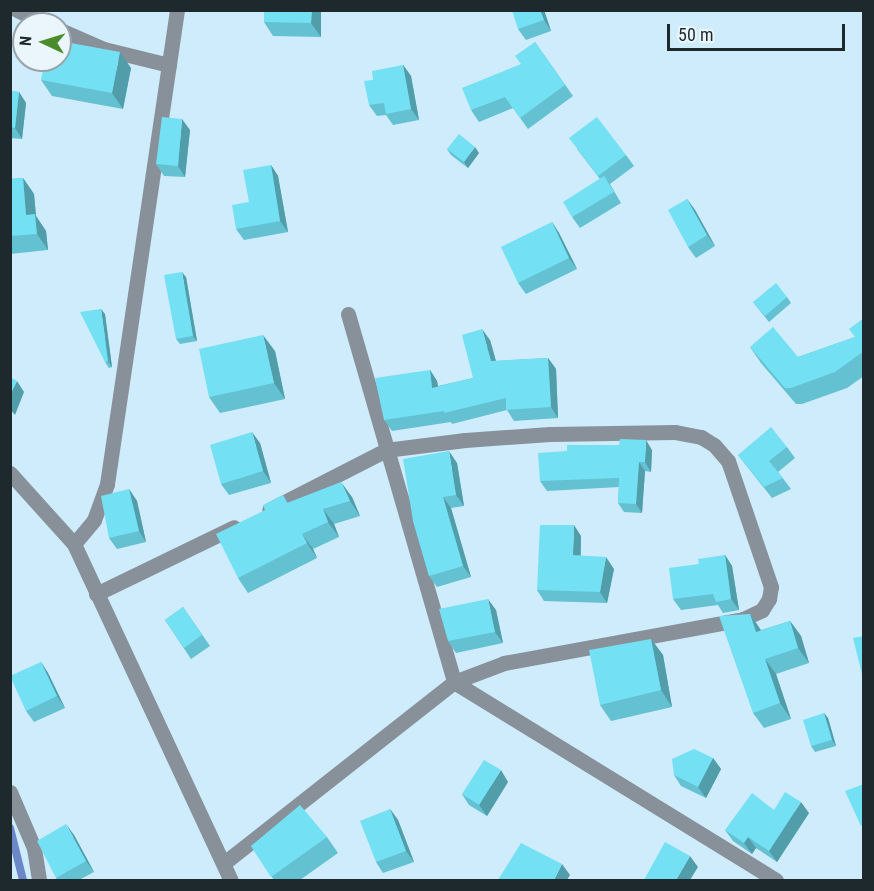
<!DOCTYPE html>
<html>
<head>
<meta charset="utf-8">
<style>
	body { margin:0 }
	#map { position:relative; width:874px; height:891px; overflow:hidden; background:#ceecfb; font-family:"Roboto Condensed",sans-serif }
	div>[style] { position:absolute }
	.stream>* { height:8px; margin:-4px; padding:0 4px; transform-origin:4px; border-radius:4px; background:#6b87c7 }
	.street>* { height:15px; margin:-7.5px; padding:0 7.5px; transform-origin:7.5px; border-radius:7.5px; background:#88919a }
	.wall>* { inset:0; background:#64c1d1 }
	.shaded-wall>* { inset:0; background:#519daa }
	.building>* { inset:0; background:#74e0f3 }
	span { translate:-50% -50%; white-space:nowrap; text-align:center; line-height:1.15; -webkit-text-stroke:4.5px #eaf6fc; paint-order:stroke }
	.frame { position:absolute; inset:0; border:12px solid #1e292e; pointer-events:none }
	.north { position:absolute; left:12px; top:12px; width:60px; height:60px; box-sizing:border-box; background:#eaf6fc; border:2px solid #98a4aa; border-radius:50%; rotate:274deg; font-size:16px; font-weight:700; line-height:24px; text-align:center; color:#1e292e }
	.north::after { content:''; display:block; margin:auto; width:21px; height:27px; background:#4c8b2c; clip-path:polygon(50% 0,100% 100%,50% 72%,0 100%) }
	.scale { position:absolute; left:667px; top:24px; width:178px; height:27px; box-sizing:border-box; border:3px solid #1e292e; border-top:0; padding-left:8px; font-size:18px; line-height:21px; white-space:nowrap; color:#1e292e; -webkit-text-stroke:4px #eaf6fc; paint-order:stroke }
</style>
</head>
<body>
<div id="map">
	<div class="stream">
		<i style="left:10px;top:828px;width:54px;rotate:76deg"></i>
	</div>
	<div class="street">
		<i style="left:17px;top:10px;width:32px;rotate:26deg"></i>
		<i style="left:60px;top:30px;width:48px;rotate:23.4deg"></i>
		<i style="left:104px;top:49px;width:67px;rotate:13.8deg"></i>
		<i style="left:348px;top:314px;width:383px;rotate:73.9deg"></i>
		<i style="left:454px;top:682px;width:378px;rotate:31.6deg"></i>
		<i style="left:10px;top:473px;width:96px;rotate:48deg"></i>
		<i style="left:74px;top:544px;width:371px;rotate:65deg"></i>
		<i style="left:74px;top:544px;width:31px;rotate:-50deg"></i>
		<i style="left:94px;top:520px;width:38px;rotate:-70deg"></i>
		<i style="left:107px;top:484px;width:479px;rotate:-81.6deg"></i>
		<i style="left:96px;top:594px;width:153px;rotate:-25.9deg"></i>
		<i style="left:10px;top:792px;width:61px;rotate:66.8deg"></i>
		<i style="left:34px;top:848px;width:32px;rotate:81deg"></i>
		<i style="left:224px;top:863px;width:293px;rotate:-38.2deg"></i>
		<i style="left:454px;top:682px;width:53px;rotate:-20.8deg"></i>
		<i style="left:504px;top:663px;width:243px;rotate:-10.4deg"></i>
		<i style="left:743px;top:619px;width:21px;rotate:-25deg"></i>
		<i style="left:762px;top:610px;width:13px;rotate:-58deg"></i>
		<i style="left:769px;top:599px;width:12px;rotate:-81deg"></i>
		<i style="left:771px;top:587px;width:133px;rotate:-108.8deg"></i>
		<i style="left:728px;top:461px;width:21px;rotate:-131deg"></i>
		<i style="left:714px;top:445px;width:15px;rotate:-148deg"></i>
		<i style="left:701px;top:437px;width:26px;rotate:-169deg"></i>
		<i style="left:675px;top:432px;width:125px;rotate:179.1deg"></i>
		<i style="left:550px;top:434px;width:85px;rotate:176deg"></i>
		<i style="left:465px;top:440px;width:80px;rotate:172.8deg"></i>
		<i style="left:386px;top:450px;width:131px;rotate:152.9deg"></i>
	</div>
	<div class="wall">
		<i style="clip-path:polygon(321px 10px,321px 37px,273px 36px,264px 22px)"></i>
		<i style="clip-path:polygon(544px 10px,551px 31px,526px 40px,518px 29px)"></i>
		<i style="clip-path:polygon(535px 42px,573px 96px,528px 129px,513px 108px,479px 122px,471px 110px,521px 64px)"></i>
		<i style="clip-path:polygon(403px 65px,411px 76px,419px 120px,393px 125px,386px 115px,377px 116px,369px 105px,373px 80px)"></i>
		<i style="clip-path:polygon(131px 68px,123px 109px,52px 96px,41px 80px)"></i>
		<i style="clip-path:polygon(10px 91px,19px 92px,26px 103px,22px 139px,10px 138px)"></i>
		<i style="clip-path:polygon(190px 130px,185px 177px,164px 176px,156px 164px)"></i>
		<i style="clip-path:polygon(447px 149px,479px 153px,468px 168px,451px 155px)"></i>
		<i style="clip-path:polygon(577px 149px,626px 155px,634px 166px,610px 184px,621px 203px,580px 228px,572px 217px,600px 179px)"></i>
		<i style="clip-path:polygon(271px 165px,278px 176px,288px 232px,244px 240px,236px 229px)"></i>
		<i style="clip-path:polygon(23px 178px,34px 194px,36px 216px,46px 231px,48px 250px,10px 254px,10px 179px)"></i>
		<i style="clip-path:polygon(687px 199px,695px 210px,715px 246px,696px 258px,688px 247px)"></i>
		<i style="clip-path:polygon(552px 222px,559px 233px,577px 269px,526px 294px,518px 283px)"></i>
		<i style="clip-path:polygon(186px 277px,197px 341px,180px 344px,176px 339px)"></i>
		<i style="clip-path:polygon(787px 297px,791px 303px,769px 322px,753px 302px)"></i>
		<i style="clip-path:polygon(105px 314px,112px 367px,109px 368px,105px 362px)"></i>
		<i style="clip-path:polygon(864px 318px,864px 376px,847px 388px,802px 404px,796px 404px,761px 363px,750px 347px,798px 357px,855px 337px)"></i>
		<i style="clip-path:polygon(490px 340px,496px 361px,548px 358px,556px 369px,558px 418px,514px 421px,507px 410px,452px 424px,451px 422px,392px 431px,384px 420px,430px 370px,437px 381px,438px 386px,473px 378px)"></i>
		<i style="clip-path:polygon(275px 351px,285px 399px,220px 413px,209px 397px)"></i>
		<i style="clip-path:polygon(260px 443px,271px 483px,229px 495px,221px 484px)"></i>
		<i style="clip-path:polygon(787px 447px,795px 458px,778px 472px,791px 489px,772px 498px,738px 455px)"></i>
		<i style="clip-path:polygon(652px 450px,651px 472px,645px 471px,642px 513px,624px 512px,618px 503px,619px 487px,547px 491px,540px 481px)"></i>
		<i style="clip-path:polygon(457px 463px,464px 506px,451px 508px,471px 577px,437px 587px,429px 576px,413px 521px)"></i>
		<i style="clip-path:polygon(129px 489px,137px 501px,146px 542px,117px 549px,109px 538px)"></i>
		<i style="clip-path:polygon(283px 495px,288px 503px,352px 497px,360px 516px,334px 524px,339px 537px,313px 549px,317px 558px,248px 593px,238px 578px,265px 510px)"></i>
		<i style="clip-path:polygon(581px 536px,581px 556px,614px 569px,607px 603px,544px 601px,537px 590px)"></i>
		<i style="clip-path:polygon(725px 555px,732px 566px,739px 610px,723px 613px,718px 605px,681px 610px,673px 599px,699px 564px)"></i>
		<i style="clip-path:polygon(183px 607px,210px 646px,191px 659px,165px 620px)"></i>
		<i style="clip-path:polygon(496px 610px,503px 643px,456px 653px,448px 641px)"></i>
		<i style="clip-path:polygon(750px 614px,761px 630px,790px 621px,801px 636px,809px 663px,776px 674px,791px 719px,764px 728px,753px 713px)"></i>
		<i style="clip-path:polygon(651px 639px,663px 655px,672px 707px,611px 721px,600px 705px)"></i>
		<i style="clip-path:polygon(41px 662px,48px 673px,65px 708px,34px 722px,26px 711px)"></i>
		<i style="clip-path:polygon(824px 713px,828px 718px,836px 746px,815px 752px,811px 746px)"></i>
		<i style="clip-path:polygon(713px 758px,721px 769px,706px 798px,681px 786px,674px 775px)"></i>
		<i style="clip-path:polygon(508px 782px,487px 816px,469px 805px,462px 794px)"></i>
		<i style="clip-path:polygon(390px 809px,398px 820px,414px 862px,383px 873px,376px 862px)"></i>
		<i style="clip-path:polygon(774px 810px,809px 813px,777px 862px,756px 848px,752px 854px,733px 841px,725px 830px)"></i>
		<i style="clip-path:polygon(74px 835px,94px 872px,79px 880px,57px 880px,56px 878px)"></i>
		<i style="clip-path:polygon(327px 837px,338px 853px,300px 880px,274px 880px,251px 846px)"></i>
	</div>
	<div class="shaded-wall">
		<i style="clip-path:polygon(312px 10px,321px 10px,321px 37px,311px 23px)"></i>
		<i style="clip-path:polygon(540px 10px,544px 10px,551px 31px,544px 20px)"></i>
		<i style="clip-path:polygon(120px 52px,131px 68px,123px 109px,112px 93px)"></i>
		<i style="clip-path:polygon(403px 65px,411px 76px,419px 120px,411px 109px)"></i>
		<i style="clip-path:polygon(19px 92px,26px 103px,22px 139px,15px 128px)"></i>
		<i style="clip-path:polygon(182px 119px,190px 130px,185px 177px,178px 166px)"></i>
		<i style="clip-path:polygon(475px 147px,479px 153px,468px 168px,464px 162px)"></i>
		<i style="clip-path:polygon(271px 165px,278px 176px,288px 232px,280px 221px)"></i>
		<i style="clip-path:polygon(23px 178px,34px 194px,36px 216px,46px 231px,48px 250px,37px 234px,26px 215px)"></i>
		<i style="clip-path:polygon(687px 199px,695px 210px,715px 246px,707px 235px)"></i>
		<i style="clip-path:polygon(552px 222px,559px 233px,577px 269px,569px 258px)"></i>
		<i style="clip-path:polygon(182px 272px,186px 277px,197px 341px,193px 336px)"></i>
		<i style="clip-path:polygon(101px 309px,105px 314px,112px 367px,108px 361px)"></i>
		<i style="clip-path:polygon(482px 329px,490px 340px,499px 372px,491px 361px)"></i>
		<i style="clip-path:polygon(263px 335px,275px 351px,285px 399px,274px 383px)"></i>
		<i style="clip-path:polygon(548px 358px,556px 369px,558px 418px,551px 407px)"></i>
		<i style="clip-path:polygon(430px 370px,437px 381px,440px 399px,432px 388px)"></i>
		<i style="clip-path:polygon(17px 381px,24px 392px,15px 415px,10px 409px,10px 395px)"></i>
		<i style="clip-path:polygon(252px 432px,260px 443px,271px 483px,263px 471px)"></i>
		<i style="clip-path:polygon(646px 440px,652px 450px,651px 472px,645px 462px)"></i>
		<i style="clip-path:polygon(449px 451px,457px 463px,464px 506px,456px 495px)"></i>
		<i style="clip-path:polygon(639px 462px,645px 471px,642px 513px,636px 504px)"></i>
		<i style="clip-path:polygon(341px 482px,352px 497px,360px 516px,350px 501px)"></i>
		<i style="clip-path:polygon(129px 489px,137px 501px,146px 542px,139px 531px)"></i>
		<i style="clip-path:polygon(443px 497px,451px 508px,471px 577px,463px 566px)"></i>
		<i style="clip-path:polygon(323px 509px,334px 524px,339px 537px,328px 522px)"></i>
		<i style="clip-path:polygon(574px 525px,581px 536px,580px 566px,573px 555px)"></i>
		<i style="clip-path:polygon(302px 534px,313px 549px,317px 558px,307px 543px)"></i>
		<i style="clip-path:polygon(725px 555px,732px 566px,739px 610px,731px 599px)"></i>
		<i style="clip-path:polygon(606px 557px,614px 569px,607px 603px,600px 592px)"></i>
		<i style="clip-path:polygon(488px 599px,496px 610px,503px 643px,495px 632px)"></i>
		<i style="clip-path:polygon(750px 614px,760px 629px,766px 647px,756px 632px)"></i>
		<i style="clip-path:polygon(790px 621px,801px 636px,809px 663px,798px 648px)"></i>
		<i style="clip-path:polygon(651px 639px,663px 655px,672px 707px,661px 690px)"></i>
		<i style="clip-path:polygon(765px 659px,776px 674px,791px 719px,780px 703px)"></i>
		<i style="clip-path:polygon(41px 662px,48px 673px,65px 708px,57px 696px)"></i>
		<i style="clip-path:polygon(824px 713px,828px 718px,836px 746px,832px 740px)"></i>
		<i style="clip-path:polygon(713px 758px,721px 769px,706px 798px,698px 787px)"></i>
		<i style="clip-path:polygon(501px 770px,508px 782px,487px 816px,479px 805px)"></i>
		<i style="clip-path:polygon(801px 802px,809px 813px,777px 862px,769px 851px)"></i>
		<i style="clip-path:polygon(390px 809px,398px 820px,414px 862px,406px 851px)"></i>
		<i style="clip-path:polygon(66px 824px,74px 835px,94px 872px,86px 861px)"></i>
		<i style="clip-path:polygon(748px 837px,756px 848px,752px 854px,744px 843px)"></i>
		<i style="clip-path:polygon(690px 856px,698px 867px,690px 880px,676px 880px)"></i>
		<i style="clip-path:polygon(562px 864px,570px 875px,567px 880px,554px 880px)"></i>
	</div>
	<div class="building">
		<i style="clip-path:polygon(264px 10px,312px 10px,311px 23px,264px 22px)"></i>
		<i style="clip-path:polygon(512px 10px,540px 10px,544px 20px,518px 29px)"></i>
		<i style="clip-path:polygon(60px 41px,120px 52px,112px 93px,41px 80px,45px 60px,60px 60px)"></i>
		<i style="clip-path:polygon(535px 42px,565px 85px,520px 118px,505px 97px,471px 110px,462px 88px,521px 64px,515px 56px)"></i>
		<i style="clip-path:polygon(403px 65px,411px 109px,386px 114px,384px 103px,369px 105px,364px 81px,373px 80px,372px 71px)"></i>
		<i style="clip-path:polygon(10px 91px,19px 92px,15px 128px,10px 127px)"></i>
		<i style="clip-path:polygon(162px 117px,182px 119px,178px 166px,156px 164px)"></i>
		<i style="clip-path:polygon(597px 117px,626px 155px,598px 176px,569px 138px)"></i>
		<i style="clip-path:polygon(459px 134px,475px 147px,464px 162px,447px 149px)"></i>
		<i style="clip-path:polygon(271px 165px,280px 221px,236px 229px,232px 205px,249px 202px,243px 170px)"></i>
		<i style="clip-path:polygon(604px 176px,614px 192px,572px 217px,563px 202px)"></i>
		<i style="clip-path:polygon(23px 178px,26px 215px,35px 214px,37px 234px,10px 236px,10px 179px)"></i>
		<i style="clip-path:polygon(687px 199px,707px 235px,688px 247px,668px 210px)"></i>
		<i style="clip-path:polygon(552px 222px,569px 258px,518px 283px,501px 247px)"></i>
		<i style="clip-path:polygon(182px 272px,193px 336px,176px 339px,164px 275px)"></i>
		<i style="clip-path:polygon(776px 283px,787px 297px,765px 316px,753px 302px)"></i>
		<i style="clip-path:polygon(101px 309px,108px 361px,105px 362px,80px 312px)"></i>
		<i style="clip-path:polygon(864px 318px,864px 351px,835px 372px,791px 388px,785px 388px,750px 347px,773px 327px,798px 357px,855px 337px,849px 329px)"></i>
		<i style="clip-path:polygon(482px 329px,491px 361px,548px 358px,551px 407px,506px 410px,506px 398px,444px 413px,444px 411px,384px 420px,375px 378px,430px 370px,432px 388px,473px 378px,462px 335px)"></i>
		<i style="clip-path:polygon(263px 335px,274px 383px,209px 397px,199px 349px)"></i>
		<i style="clip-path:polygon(10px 377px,17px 381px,10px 395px)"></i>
		<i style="clip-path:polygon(771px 427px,787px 447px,769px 461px,783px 478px,764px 487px,738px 455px)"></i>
		<i style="clip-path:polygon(252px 432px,263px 471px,221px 484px,210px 445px)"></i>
		<i style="clip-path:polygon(620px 439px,646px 440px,645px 462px,639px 462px,636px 504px,618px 503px,619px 478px,540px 481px,538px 453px,567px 451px,567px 445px,619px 445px)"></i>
		<i style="clip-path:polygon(449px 451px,456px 495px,443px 497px,463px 566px,429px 576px,413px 521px,403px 459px)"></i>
		<i style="clip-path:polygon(341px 482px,350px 501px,323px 509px,328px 522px,302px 534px,307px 543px,238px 578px,216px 534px,265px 510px,263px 505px,283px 495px,287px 503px)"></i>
		<i style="clip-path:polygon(129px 489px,139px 531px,109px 538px,101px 496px)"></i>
		<i style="clip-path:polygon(540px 525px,574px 525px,573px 555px,606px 557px,600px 592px,537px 590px)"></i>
		<i style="clip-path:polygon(725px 555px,731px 599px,716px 602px,713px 594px,673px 599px,669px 568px,699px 564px,698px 559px)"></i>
		<i style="clip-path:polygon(488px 599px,495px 632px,448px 641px,439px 609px)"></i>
		<i style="clip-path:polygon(183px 607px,202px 635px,184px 648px,165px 620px)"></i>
		<i style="clip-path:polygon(750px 614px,756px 632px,790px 621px,798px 648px,765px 659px,780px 703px,753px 713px,719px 616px)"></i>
		<i style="clip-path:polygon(864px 636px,864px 678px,863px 678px,853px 638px)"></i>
		<i style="clip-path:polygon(651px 639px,661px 690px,600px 705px,589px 650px)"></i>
		<i style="clip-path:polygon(41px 662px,57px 696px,26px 711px,10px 676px)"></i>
		<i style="clip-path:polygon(824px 713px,832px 740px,811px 746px,803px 720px)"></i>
		<i style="clip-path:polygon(694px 749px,713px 758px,698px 787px,674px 775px,672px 759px)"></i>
		<i style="clip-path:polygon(484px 760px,501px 770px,479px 805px,462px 794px)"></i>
		<i style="clip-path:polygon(864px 784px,864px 824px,861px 826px,845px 791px)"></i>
		<i style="clip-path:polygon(785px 792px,801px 802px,769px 851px,748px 837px,744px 843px,725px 830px,752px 793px,774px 810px)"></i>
		<i style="clip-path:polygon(300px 805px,327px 837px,271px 877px,251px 846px)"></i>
		<i style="clip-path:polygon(390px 809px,406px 851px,376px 862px,360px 821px)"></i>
		<i style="clip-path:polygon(66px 824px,86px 861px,56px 878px,37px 841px)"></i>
		<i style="clip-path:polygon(665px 842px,690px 856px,676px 880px,644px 880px)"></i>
		<i style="clip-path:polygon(521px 843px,562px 864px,554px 880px,498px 880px)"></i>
	</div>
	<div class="frame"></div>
	<div class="north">N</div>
	<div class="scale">50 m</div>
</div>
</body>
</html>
